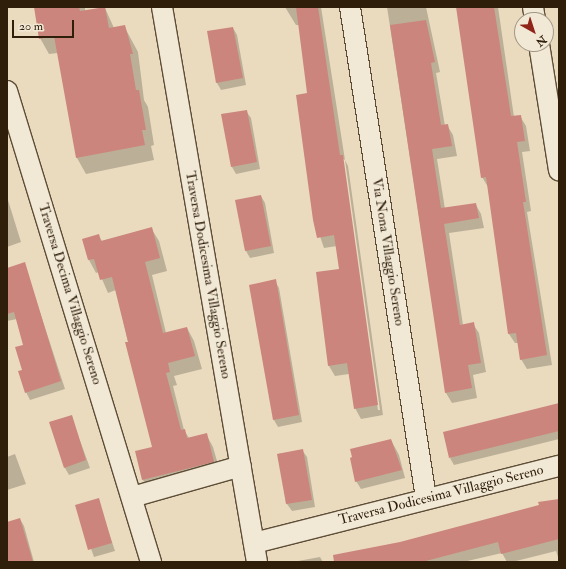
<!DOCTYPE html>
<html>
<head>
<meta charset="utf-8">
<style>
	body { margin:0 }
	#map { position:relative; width:566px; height:569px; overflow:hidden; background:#eadbbf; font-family:"IM FELL Double Pica",serif }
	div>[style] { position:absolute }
	.shadow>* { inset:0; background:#0003 }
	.building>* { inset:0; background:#cc857c }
	.roads { filter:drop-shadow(1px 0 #5d4d37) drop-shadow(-1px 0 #5d4d37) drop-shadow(0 1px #5d4d37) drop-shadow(0 -1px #5d4d37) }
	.minor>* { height:20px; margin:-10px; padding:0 10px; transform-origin:10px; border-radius:10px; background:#f1e8d5 }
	span { translate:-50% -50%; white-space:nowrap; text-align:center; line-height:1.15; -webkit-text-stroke:4px #f1e8d5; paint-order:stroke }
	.street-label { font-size:14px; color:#2e1e0a }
	.frame { position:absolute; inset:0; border:8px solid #2e1e0a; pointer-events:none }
	.north { position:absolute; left:514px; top:12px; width:40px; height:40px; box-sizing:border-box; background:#f1e8d5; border:1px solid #a39784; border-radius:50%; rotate:141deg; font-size:11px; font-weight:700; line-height:16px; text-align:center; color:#2e1e0a }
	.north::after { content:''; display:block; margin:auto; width:14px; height:18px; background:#8f2418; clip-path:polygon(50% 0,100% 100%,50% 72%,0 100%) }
	.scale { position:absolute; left:12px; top:20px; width:62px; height:18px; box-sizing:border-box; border:2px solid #2e1e0a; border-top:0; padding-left:5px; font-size:12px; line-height:14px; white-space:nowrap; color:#2e1e0a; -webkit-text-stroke:3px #f1e8d5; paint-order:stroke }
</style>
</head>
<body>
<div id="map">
	<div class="shadow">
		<i style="clip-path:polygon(35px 7px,85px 7px,85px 11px,105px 8px,114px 28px,124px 26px,138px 52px,144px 100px,148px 107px,154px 145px,151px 146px,154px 160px,86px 174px,77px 158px,58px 53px,49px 54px,40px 38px)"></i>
		<i style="clip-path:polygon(evenodd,285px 7px,321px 7px,345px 160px,348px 166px,383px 415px,361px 419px,355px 408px,349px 374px,335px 376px,329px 366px,340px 270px,337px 246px,324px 248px,314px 219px,308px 94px,300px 25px,296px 25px,285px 7px,342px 158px,345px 160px,380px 410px,378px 410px,342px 158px)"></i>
		<i style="clip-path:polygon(387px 7px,426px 7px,440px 72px,436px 73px,445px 126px,447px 125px,453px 135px,457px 156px,437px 159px,445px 209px,476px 205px,481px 214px,484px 228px,449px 233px,463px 325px,473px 324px,479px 333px,486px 372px,473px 375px,477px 398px,452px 403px,446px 393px)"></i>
		<i style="clip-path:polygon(465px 7px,498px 7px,514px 117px,520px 116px,526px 126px,530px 151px,522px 152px,531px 211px,527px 212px,552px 365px,527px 369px,521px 359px,519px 343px,515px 343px,509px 334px,488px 187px,482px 177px)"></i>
		<i style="clip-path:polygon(233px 28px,237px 35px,246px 85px,221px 90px,217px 83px)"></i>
		<i style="clip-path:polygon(246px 111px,251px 118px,260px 169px,236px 174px,232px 167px)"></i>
		<i style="clip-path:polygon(261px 196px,265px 203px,274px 253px,250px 258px,246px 251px,237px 201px)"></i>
		<i style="clip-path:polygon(7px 197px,21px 242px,7px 247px)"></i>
		<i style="clip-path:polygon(151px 228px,159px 241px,167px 271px,152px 275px,166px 333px,187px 328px,194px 341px,202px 369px,174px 376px,177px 385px,173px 386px,184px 430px,189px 438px,206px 434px,213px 447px,221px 475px,150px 493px,143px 480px,153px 448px,116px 290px,108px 293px,99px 272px,96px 273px,89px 260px,83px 240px,98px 235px,102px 241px)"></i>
		<i style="clip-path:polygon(24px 263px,65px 389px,30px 400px,26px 392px,23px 371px,25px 345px,17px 319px,7px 321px,7px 269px)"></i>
		<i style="clip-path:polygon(275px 281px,279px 288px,302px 422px,278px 427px,274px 420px)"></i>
		<i style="clip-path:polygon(559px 404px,559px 439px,454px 465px,450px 458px)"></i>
		<i style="clip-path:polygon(71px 416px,90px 468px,69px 475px,65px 468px)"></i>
		<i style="clip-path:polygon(391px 440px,399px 455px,405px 478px,361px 489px,356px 481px)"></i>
		<i style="clip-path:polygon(302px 450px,307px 457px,315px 507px,292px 511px,287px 504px,278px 454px)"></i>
		<i style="clip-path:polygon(15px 454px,26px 484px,7px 490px,7px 457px)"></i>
		<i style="clip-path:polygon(98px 499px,115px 551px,94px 557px,76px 506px)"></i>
		<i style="clip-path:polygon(559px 500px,559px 560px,556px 551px,512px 562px,507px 562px,502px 553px,463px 562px,355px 562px)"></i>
		<i style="clip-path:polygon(20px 519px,24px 526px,34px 562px,9px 562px,7px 523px)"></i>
		<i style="clip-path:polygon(320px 557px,323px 562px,298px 562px,298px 561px)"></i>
	</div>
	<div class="building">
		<i style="clip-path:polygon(34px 7px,79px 7px,80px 11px,105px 7px,109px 28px,125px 25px,133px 54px,130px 54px,136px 90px,139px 90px,146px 130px,142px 130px,145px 145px,76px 158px,54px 36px,39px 39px)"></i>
		<i style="clip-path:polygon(296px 7px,318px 7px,340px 155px,343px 155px,378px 405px,354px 409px,347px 363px,328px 366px,316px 272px,339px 269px,334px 235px,317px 238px,313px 220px,296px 95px,307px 93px)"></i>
		<i style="clip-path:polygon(456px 7px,494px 7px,511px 116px,521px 115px,525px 141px,517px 142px,526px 202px,523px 202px,547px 355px,520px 360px,516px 333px,508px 334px,486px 177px,481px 178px)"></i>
		<i style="clip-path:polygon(426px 20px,435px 62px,431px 63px,441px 125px,448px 124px,452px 146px,432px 149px,441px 208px,476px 203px,479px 218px,444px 224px,460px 325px,474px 322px,481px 363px,468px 365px,472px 388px,445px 393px,390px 25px)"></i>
		<i style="clip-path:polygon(233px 27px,243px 78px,216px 83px,207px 31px)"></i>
		<i style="clip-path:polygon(247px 110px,257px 162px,231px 167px,221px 114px)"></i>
		<i style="clip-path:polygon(261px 195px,271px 246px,245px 251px,235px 200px)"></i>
		<i style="clip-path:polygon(152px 227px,160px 258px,145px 262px,163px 333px,187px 327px,195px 356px,168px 363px,170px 372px,166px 373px,181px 430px,185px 429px,187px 438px,207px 433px,214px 462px,142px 480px,135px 451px,152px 447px,125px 342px,128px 342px,112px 277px,100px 280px,94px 259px,88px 260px,82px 239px,99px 234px,101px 241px)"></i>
		<i style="clip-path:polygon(25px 262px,61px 381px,25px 393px,18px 371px,22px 370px,15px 347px,23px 345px,14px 312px,7px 314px,7px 268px)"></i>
		<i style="clip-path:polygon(276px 279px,299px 415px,273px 420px,249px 285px)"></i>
		<i style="clip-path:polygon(559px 403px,559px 431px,449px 458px,443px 432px)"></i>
		<i style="clip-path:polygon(72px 415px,86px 460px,64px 468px,49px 422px)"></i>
		<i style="clip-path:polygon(391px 439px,402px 470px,355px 482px,350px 458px,352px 457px,350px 449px)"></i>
		<i style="clip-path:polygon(303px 449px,312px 500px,286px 504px,277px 454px)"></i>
		<i style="clip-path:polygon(99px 498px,112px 543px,88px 550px,75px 505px)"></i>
		<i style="clip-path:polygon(559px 499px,559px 539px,501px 554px,498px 542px,422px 562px,334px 562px,333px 555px,400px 542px,539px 505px,538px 502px)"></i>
		<i style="clip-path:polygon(20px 518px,33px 562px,7px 562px,7px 522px)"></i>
	</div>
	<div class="roads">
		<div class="minor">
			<i style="left:162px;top:7px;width:563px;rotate:80.29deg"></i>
			<i style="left:350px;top:7px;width:497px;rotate:81.2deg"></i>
			<i style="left:533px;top:7px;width:13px;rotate:81deg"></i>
			<i style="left:539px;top:44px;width:128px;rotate:81deg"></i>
			<i style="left:7px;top:91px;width:493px;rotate:73deg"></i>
			<i style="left:132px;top:497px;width:113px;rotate:-15.9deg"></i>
			<i style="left:254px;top:543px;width:315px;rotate:-14.2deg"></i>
		</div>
	</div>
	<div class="street-label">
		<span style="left:388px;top:252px;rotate:81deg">Via Nona Villaggio Sereno</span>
		<span style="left:208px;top:275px;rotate:80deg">Traversa Dodicesima Villaggio Sereno</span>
		<span style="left:70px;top:294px;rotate:73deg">Traversa Decima Villaggio Sereno</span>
		<span style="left:441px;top:495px;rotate:-14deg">Traversa Dodicesima Villaggio Sereno</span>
	</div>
	<div class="frame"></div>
	<div class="north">N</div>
	<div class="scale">20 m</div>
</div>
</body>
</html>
